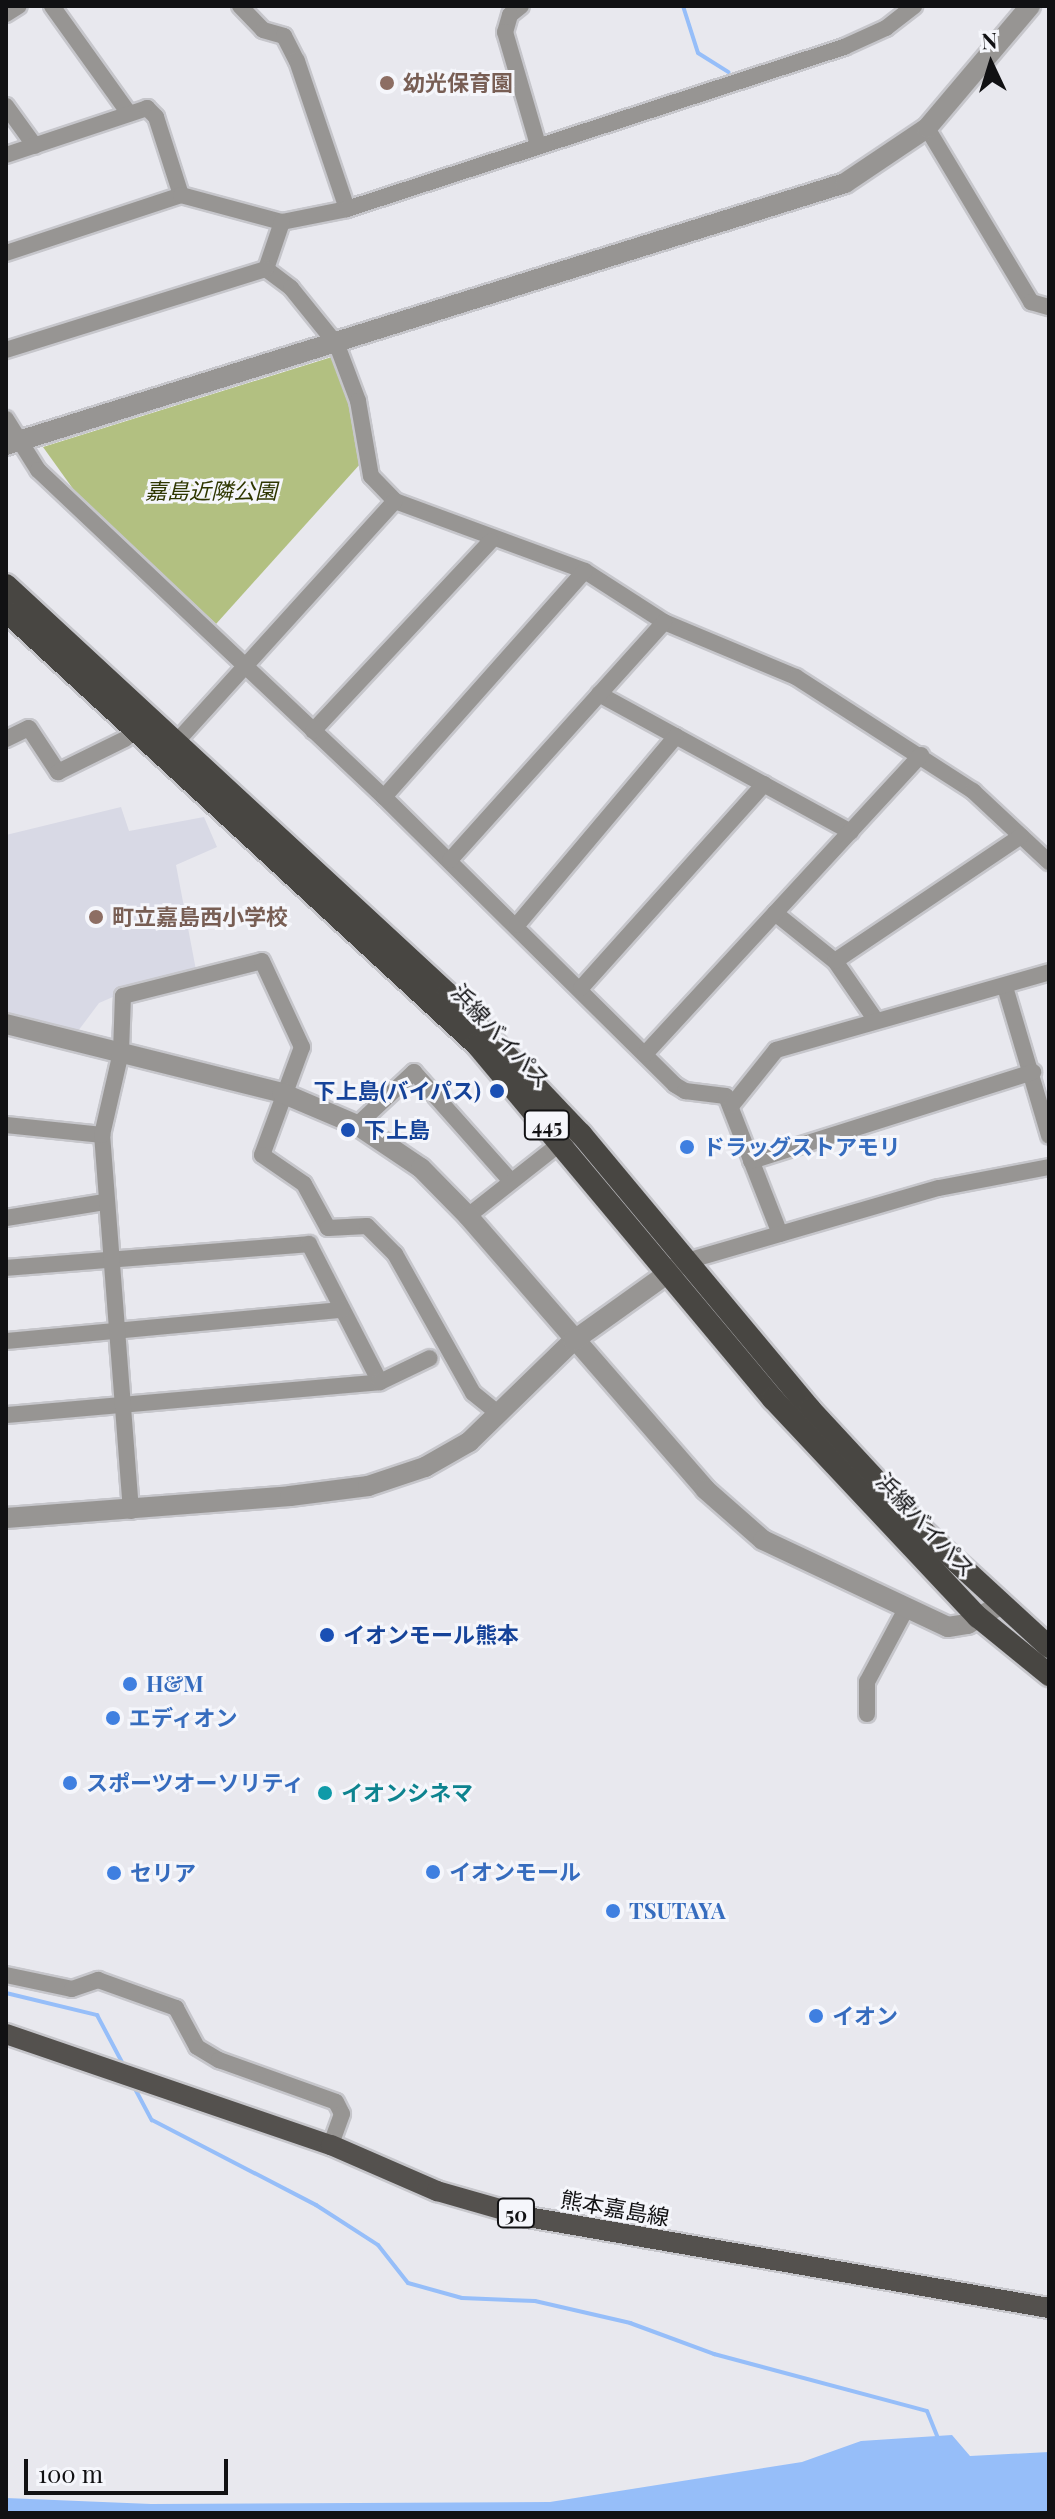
<!DOCTYPE html>
<html>
<head>
<meta charset="utf-8">
<style>
	body { margin:0 }
	#map { position:relative; width:1055px; height:2519px; overflow:hidden; background:#e8e8ee; font-family:"Playfair Display","Noto Sans JP",serif }
	div>[style] { position:absolute }
	.built>* { inset:0; background:#d8d9e5 }
	.green>* { inset:0; background:#b2c081 }
	.water>* { inset:0; background:#96bef9 }
	.stream>* { height:4px; margin:-2px; padding:0 2px; transform-origin:2px; border-radius:2px; background:#96bef9 }
	.roads { filter:drop-shadow(2px 0 #c6c6cb) drop-shadow(-2px 0 #c6c6cb) drop-shadow(0 2px #c6c6cb) drop-shadow(0 -2px #c6c6cb) }
	.minor>* { height:16px; margin:-8px; padding:0 8px; transform-origin:8px; border-radius:8px; background:#979593 }
	.tertiary>* { height:20px; margin:-10px; padding:0 10px; transform-origin:10px; border-radius:10px; background:#979593 }
	.primary>* { height:20px; margin:-10px; padding:0 10px; transform-origin:10px; border-radius:10px; background:#54514e }
	.trunk>* { height:22px; margin:-11px; padding:0 11px; transform-origin:11px; border-radius:11px; background:#484642 }
	.dots>* { width:22px; height:22px; translate:-50% -50%; box-sizing:border-box; border:4px solid #f5f6fb; border-radius:50% }
	span { translate:-50% -50%; white-space:nowrap; text-align:center; line-height:1.15; -webkit-text-stroke:6px #f5f6fb; paint-order:stroke }
	.shield-label span { padding:2px 6px; background:#f5f6fb; border:2px solid; border-radius:6px; -webkit-text-stroke-width:0 }
	.shield-label { font-size:20px; color:#111113; font-weight:700 }
	.education-label { font-size:22px; color:#785e54; font-weight:700 }
	.left { translate:0 -50%; text-align:left }
	.park-label { font-size:22px; color:#2e3600; font-style:italic }
	.street-label { font-size:22px; color:#111113 }
	.transit-label { font-size:22px; color:#164399; font-weight:700 }
	.right { translate:-100% -50%; text-align:right }
	.shop-label { font-size:22px; color:#366cbe; font-weight:700 }
	.culture-label { font-size:22px; color:#0d838f; font-weight:700 }
	.frame { position:absolute; inset:0; border:8px solid #111113; pointer-events:none }
	.north { position:absolute; left:951px; top:24px; width:80px; height:80px; -webkit-text-stroke:6px #f5f6fb; paint-order:stroke; rotate:356deg; font-size:22px; font-weight:700; line-height:32px; text-align:center; color:#111113 }
	.north::after { content:''; display:block; margin:auto; width:28px; height:36px; background:#111113; clip-path:polygon(50% 0,100% 100%,50% 72%,0 100%) }
	.scale { position:absolute; left:24px; top:2459px; width:204px; height:36px; box-sizing:border-box; border:4px solid #111113; border-top:0; padding-left:10px; font-size:24px; line-height:28px; white-space:nowrap; color:#111113; -webkit-text-stroke:6px #f5f6fb; paint-order:stroke }
</style>
</head>
<body>
<div id="map">
	<div class="built">
		<i style="clip-path:polygon(121px 807px,129px 831px,204px 817px,217px 847px,176px 865px,196px 970px,143px 984px,99px 1003px,78px 1031px,6px 1018px,6px 835px)"></i>
	</div>
	<div class="green">
		<i style="clip-path:polygon(335px 356px,352px 403px,361px 463px,216px 624px,76px 493px,43px 447px)"></i>
	</div>
	<div class="water">
		<i style="clip-path:polygon(952px 2435px,970px 2456px,1049px 2452px,1049px 2513px,6px 2513px,6px 2498px,151px 2504px,550px 2502px,802px 2462px,861px 2441px)"></i>
	</div>
	<div class="stream">
		<i style="left:683px;top:6px;width:49px;rotate:72.3deg"></i>
		<i style="left:698px;top:53px;width:36px;rotate:32deg"></i>
		<i style="left:6px;top:1993px;width:94px;rotate:13.6deg"></i>
		<i style="left:97px;top:2015px;width:58px;rotate:62.1deg"></i>
		<i style="left:133px;top:2085px;width:40px;rotate:62deg"></i>
		<i style="left:152px;top:2120px;width:185px;rotate:27.4deg"></i>
		<i style="left:316px;top:2205px;width:74px;rotate:32.8deg"></i>
		<i style="left:378px;top:2245px;width:48px;rotate:51.7deg"></i>
		<i style="left:408px;top:2283px;width:56px;rotate:15.5deg"></i>
		<i style="left:462px;top:2298px;width:73px;rotate:2.4deg"></i>
		<i style="left:535px;top:2301px;width:98px;rotate:13deg"></i>
		<i style="left:630px;top:2323px;width:90px;rotate:20.3deg"></i>
		<i style="left:714px;top:2354px;width:220px;rotate:15deg"></i>
		<i style="left:927px;top:2411px;width:31px;rotate:68deg"></i>
	</div>
	<div class="roads">
		<div class="minor">
			<i style="left:52px;top:6px;width:130px;rotate:54.4deg"></i>
			<i style="left:240px;top:6px;width:33px;rotate:46deg"></i>
			<i style="left:263px;top:30px;width:22px;rotate:16deg"></i>
			<i style="left:284px;top:36px;width:28px;rotate:63deg"></i>
			<i style="left:297px;top:61px;width:156px;rotate:71.3deg"></i>
			<i style="left:521px;top:6px;width:14px;rotate:141deg"></i>
			<i style="left:510px;top:15px;width:18px;rotate:106deg"></i>
			<i style="left:505px;top:32px;width:118px;rotate:73.7deg"></i>
			<i style="left:6px;top:14px;width:15px;rotate:-32deg"></i>
			<i style="left:6px;top:106px;width:49px;rotate:54.1deg"></i>
			<i style="left:927px;top:128px;width:203px;rotate:59.1deg"></i>
			<i style="left:1031px;top:302px;width:19px;rotate:16deg"></i>
			<i style="left:6px;top:155px;width:149px;rotate:-18.4deg"></i>
			<i style="left:147px;top:108px;width:13px;rotate:45deg"></i>
			<i style="left:156px;top:117px;width:82px;rotate:72.2deg"></i>
			<i style="left:6px;top:253px;width:184px;rotate:-18.3deg"></i>
			<i style="left:181px;top:195px;width:105px;rotate:15deg"></i>
			<i style="left:282px;top:222px;width:66px;rotate:-11.3deg"></i>
			<i style="left:347px;top:209px;width:523px;rotate:-18.05deg"></i>
			<i style="left:844px;top:47px;width:46px;rotate:-24.3deg"></i>
			<i style="left:886px;top:28px;width:36px;rotate:-38deg"></i>
			<i style="left:266px;top:269px;width:31px;rotate:37deg"></i>
			<i style="left:291px;top:288px;width:73px;rotate:51.1deg"></i>
			<i style="left:337px;top:345px;width:60px;rotate:69.4deg"></i>
			<i style="left:358px;top:401px;width:76px;rotate:80.2deg"></i>
			<i style="left:371px;top:476px;width:35px;rotate:46deg"></i>
			<i style="left:395px;top:501px;width:202px;rotate:20.2deg"></i>
			<i style="left:585px;top:571px;width:94px;rotate:32.8deg"></i>
			<i style="left:664px;top:622px;width:143px;rotate:22.6deg"></i>
			<i style="left:796px;top:677px;width:211px;rotate:32.8deg"></i>
			<i style="left:973px;top:791px;width:104px;rotate:43.1deg"></i>
			<i style="left:266px;top:269px;width:50px;rotate:-71.2deg"></i>
			<i style="left:6px;top:350px;width:272px;rotate:-17.3deg"></i>
			<i style="left:6px;top:419px;width:60px;rotate:57.9deg"></i>
			<i style="left:38px;top:470px;width:476px;rotate:43.4deg"></i>
			<i style="left:384px;top:797px;width:409px;rotate:44.7deg"></i>
			<i style="left:675px;top:1085px;width:12px;rotate:31deg"></i>
			<i style="left:685px;top:1091px;width:41px;rotate:7deg"></i>
			<i style="left:726px;top:1096px;width:148px;rotate:68.6deg"></i>
			<i style="left:599px;top:694px;width:287px;rotate:28.7deg"></i>
			<i style="left:313px;top:731px;width:260px;rotate:-46.9deg"></i>
			<i style="left:6px;top:739px;width:25px;rotate:-26deg"></i>
			<i style="left:29px;top:728px;width:53px;rotate:56.6deg"></i>
			<i style="left:58px;top:772px;width:75px;rotate:-26.2deg"></i>
			<i style="left:170px;top:749px;width:335px;rotate:-47.8deg"></i>
			<i style="left:384px;top:797px;width:302px;rotate:-48.4deg"></i>
			<i style="left:450px;top:860px;width:320px;rotate:-48deg"></i>
			<i style="left:775px;top:913px;width:77px;rotate:38.7deg"></i>
			<i style="left:835px;top:961px;width:70px;rotate:55.4deg"></i>
			<i style="left:517px;top:925px;width:247px;rotate:-49.9deg"></i>
			<i style="left:835px;top:961px;width:224px;rotate:-33.9deg"></i>
			<i style="left:1005px;top:987px;width:155px;rotate:73.5deg"></i>
			<i style="left:581px;top:988px;width:274px;rotate:-48.1deg"></i>
			<i style="left:645px;top:1054px;width:407px;rotate:-47.3deg"></i>
			<i style="left:732px;top:1105px;width:70px;rotate:-51.3deg"></i>
			<i style="left:776px;top:1050px;width:284px;rotate:-15.9deg"></i>
			<i style="left:6px;top:1125px;width:97px;rotate:5.9deg"></i>
			<i style="left:357px;top:1125px;width:78px;rotate:-42.9deg"></i>
			<i style="left:414px;top:1072px;width:144px;rotate:48.4deg"></i>
			<i style="left:751px;top:1161px;width:296px;rotate:-17.5deg"></i>
			<i style="left:468px;top:1216px;width:126px;rotate:-38.2deg"></i>
			<i style="left:6px;top:1218px;width:100px;rotate:-9.2deg"></i>
			<i style="left:687px;top:1261px;width:262px;rotate:-16.2deg"></i>
			<i style="left:939px;top:1188px;width:112px;rotate:-10.8deg"></i>
			<i style="left:6px;top:1268px;width:304px;rotate:-4.5deg"></i>
			<i style="left:309px;top:1244px;width:155px;rotate:62.8deg"></i>
			<i style="left:6px;top:1341px;width:337px;rotate:-5.3deg"></i>
			<i style="left:6px;top:1415px;width:375px;rotate:-5deg"></i>
			<i style="left:380px;top:1382px;width:55px;rotate:-25.6deg"></i>
			<i style="left:131px;top:1511px;width:377px;rotate:-94.4deg"></i>
			<i style="left:102px;top:1135px;width:85px;rotate:-77.1deg"></i>
			<i style="left:121px;top:1052px;width:56px;rotate:-88deg"></i>
			<i style="left:123px;top:996px;width:143px;rotate:-14.1deg"></i>
			<i style="left:262px;top:961px;width:95px;rotate:65.1deg"></i>
			<i style="left:302px;top:1047px;width:115px;rotate:110.3deg"></i>
			<i style="left:262px;top:1155px;width:51px;rotate:34.6deg"></i>
			<i style="left:304px;top:1184px;width:50px;rotate:61.4deg"></i>
			<i style="left:328px;top:1228px;width:39px;rotate:-3deg"></i>
			<i style="left:367px;top:1226px;width:40px;rotate:45deg"></i>
			<i style="left:395px;top:1254px;width:159px;rotate:60.7deg"></i>
			<i style="left:473px;top:1393px;width:32px;rotate:39deg"></i>
			<i style="left:867px;top:1714px;width:32px;rotate:-90deg"></i>
			<i style="left:867px;top:1682px;width:83px;rotate:-61.9deg"></i>
			<i style="left:6px;top:1975px;width:67px;rotate:12deg"></i>
			<i style="left:72px;top:1989px;width:28px;rotate:-19deg"></i>
			<i style="left:98px;top:1980px;width:83px;rotate:19.7deg"></i>
			<i style="left:176px;top:2008px;width:44px;rotate:61.7deg"></i>
			<i style="left:197px;top:2047px;width:26px;rotate:31deg"></i>
			<i style="left:219px;top:2060px;width:124px;rotate:19.7deg"></i>
			<i style="left:336px;top:2102px;width:13px;rotate:63deg"></i>
			<i style="left:342px;top:2114px;width:33px;rotate:110deg"></i>
		</div>
		<div class="tertiary">
			<i style="left:6px;top:445px;width:879px;rotate:-17.34deg"></i>
			<i style="left:845px;top:183px;width:99px;rotate:-33.9deg"></i>
			<i style="left:927px;top:128px;width:160px;rotate:-49.8deg"></i>
			<i style="left:6px;top:1024px;width:284px;rotate:14deg"></i>
			<i style="left:282px;top:1093px;width:82px;rotate:23.1deg"></i>
			<i style="left:357px;top:1125px;width:77px;rotate:33.9deg"></i>
			<i style="left:421px;top:1168px;width:67px;rotate:45.6deg"></i>
			<i style="left:468px;top:1216px;width:362px;rotate:49deg"></i>
			<i style="left:705px;top:1489px;width:77px;rotate:41.3deg"></i>
			<i style="left:763px;top:1540px;width:204px;rotate:25.2deg"></i>
			<i style="left:948px;top:1627px;width:20px;rotate:-9deg"></i>
			<i style="left:968px;top:1624px;width:37px;rotate:-31deg"></i>
			<i style="left:6px;top:1518px;width:285px;rotate:-4.4deg"></i>
			<i style="left:290px;top:1496px;width:79px;rotate:-7.3deg"></i>
			<i style="left:368px;top:1486px;width:60px;rotate:-18.4deg"></i>
			<i style="left:425px;top:1467px;width:51px;rotate:-29.6deg"></i>
			<i style="left:469px;top:1442px;width:145px;rotate:-44.2deg"></i>
			<i style="left:573px;top:1341px;width:133px;rotate:-35.5deg"></i>
		</div>
		<div class="primary">
			<i style="left:6px;top:2034px;width:343px;rotate:18.9deg"></i>
			<i style="left:331px;top:2145px;width:116px;rotate:23.5deg"></i>
			<i style="left:437px;top:2191px;width:95px;rotate:15.9deg"></i>
			<i style="left:528px;top:2217px;width:529px;rotate:9.91deg"></i>
		</div>
		<div class="trunk">
			<i style="left:6px;top:585px;width:602px;rotate:42.78deg"></i>
			<i style="left:448px;top:994px;width:193px;rotate:46.5deg"></i>
			<i style="left:581px;top:1134px;width:358px;rotate:50.2deg"></i>
			<i style="left:810px;top:1409px;width:168px;rotate:47.2deg"></i>
			<i style="left:924px;top:1532px;width:170px;rotate:42.6deg"></i>
			<i style="left:6px;top:611px;width:640px;rotate:42.66deg"></i>
			<i style="left:477px;top:1045px;width:461px;rotate:50.1deg"></i>
			<i style="left:773px;top:1399px;width:299px;rotate:46.8deg"></i>
			<i style="left:978px;top:1617px;width:92px;rotate:39.2deg"></i>
		</div>
	</div>
	<div class="dots">
		<i style="left:387px;top:83px;background:#8d6e63"></i>
		<i style="left:96px;top:917px;background:#8d6e63"></i>
		<i style="left:497px;top:1091px;background:#1a4fb4"></i>
		<i style="left:348px;top:1130px;background:#1a4fb4"></i>
		<i style="left:687px;top:1147px;background:#3f7fe0"></i>
		<i style="left:327px;top:1635px;background:#1a4fb4"></i>
		<i style="left:130px;top:1684px;background:#3f7fe0"></i>
		<i style="left:113px;top:1718px;background:#3f7fe0"></i>
		<i style="left:70px;top:1783px;background:#3f7fe0"></i>
		<i style="left:325px;top:1793px;background:#0f9aa8"></i>
		<i style="left:433px;top:1872px;background:#3f7fe0"></i>
		<i style="left:114px;top:1873px;background:#3f7fe0"></i>
		<i style="left:613px;top:1911px;background:#3f7fe0"></i>
		<i style="left:816px;top:2016px;background:#3f7fe0"></i>
	</div>
	<div class="shield-label">
		<span style="left:547px;top:1125px">445</span>
		<span style="left:516px;top:2213px">50</span>
	</div>
	<div class="education-label">
		<span class="left" style="left:403px;top:83px">幼光保育園</span>
		<span class="left" style="left:112px;top:917px">町立嘉島西小学校</span>
	</div>
	<div class="park-label">
		<span style="left:211px;top:491px">嘉島近隣公園</span>
	</div>
	<div class="street-label">
		<span style="left:501px;top:1036px;rotate:47deg">浜線バイパス</span>
		<span style="left:926px;top:1525px;rotate:47deg">浜線バイパス</span>
		<span style="left:615px;top:2208px;rotate:10deg">熊本嘉島線</span>
	</div>
	<div class="transit-label">
		<span class="right" style="left:481px;top:1091px">下上島(バイパス)</span>
		<span class="left" style="left:364px;top:1130px">下上島</span>
		<span class="left" style="left:343px;top:1635px">イオンモール熊本</span>
	</div>
	<div class="shop-label">
		<span class="left" style="left:703px;top:1147px">ドラッグストアモリ</span>
		<span class="left" style="left:146px;top:1684px">H&amp;M</span>
		<span class="left" style="left:129px;top:1718px">エディオン</span>
		<span class="left" style="left:86px;top:1783px">スポーツオーソリティ</span>
		<span class="left" style="left:449px;top:1872px">イオンモール</span>
		<span class="left" style="left:130px;top:1873px">セリア</span>
		<span class="left" style="left:629px;top:1911px">TSUTAYA</span>
		<span class="left" style="left:832px;top:2016px">イオン</span>
	</div>
	<div class="culture-label">
		<span class="left" style="left:341px;top:1793px">イオンシネマ</span>
	</div>
	<div class="frame"></div>
	<div class="north">N</div>
	<div class="scale">100 m</div>
</div>
</body>
</html>
